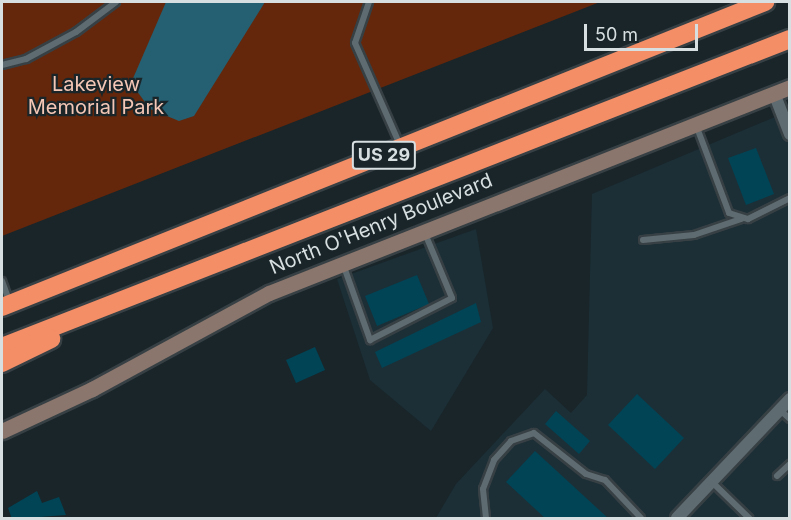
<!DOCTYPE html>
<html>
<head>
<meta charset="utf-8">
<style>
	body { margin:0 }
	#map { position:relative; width:791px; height:520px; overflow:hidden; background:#192529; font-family:Inter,sans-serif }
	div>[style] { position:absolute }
	.built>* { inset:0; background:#1c2f36 }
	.green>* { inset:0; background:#64270b }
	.water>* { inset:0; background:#255f72 }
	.building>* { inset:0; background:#004456 }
	.roads { filter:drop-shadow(2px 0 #374044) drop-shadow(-2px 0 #374044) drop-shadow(0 2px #374044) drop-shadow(0 -2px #374044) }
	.lane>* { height:6px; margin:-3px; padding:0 3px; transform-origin:3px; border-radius:3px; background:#5e6b70 }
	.street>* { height:12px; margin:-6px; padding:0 6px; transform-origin:6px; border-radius:6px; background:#5e6b70 }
	.secondary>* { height:15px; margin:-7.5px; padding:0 7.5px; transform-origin:7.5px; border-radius:7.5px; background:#8b766d }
	.highway>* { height:18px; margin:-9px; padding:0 9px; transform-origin:9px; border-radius:9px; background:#f48e67 }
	span { translate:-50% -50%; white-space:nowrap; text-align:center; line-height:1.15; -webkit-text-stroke:4.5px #192529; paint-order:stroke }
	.shield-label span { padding:2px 4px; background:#192529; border:2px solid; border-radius:4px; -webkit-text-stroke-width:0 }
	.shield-label { font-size:18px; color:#d7dfe1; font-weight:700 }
	.park-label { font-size:20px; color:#f3c6b5 }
	.street-label { font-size:20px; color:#d7dfe1 }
	.frame { position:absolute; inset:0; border:3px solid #d7dfe1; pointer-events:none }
	.scale { position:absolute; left:584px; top:24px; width:114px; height:27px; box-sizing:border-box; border:3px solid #d7dfe1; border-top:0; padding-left:8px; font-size:18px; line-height:21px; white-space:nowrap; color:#d7dfe1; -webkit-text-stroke:4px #192529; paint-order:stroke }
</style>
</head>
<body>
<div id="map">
	<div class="built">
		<i style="clip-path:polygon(789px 111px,789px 518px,436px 518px,456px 484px,545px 389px,571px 413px,587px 395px,592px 194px)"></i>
		<i style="clip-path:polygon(476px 229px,493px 328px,431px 431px,370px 380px,337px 279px)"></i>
	</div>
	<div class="green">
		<i style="clip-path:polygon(2px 2px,600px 2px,2px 236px)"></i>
	</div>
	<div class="water">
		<i style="clip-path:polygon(166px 2px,265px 2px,194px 116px,179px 121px,150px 109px,131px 83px)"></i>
	</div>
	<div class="building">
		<i style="clip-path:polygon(756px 148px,774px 194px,746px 205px,728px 158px)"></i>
		<i style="clip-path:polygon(417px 275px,429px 304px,377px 326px,365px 296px)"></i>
		<i style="clip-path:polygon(476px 303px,481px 322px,382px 368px,375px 352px)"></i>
		<i style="clip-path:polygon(315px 347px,325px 370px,296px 383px,286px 360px)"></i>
		<i style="clip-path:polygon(637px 394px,684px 438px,655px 469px,608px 425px)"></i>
		<i style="clip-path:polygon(556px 411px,590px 441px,579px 454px,545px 424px)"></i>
		<i style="clip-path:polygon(535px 451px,609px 519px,546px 519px,506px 482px)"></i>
		<i style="clip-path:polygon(37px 491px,42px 503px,59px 497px,66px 515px,12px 519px,8px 508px)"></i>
	</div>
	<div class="roads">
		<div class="lane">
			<i style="left:369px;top:2px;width:43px;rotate:108.9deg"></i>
			<i style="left:355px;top:43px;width:111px;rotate:66.2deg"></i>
			<i style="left:2px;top:65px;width:25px;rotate:-14deg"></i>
			<i style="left:26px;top:59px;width:57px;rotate:-28.4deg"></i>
			<i style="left:76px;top:32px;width:50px;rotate:-36.9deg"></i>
			<i style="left:696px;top:125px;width:94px;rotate:69.4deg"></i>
			<i style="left:729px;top:213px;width:20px;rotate:18deg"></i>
			<i style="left:748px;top:219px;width:47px;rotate:-26.6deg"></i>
			<i style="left:643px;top:240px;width:51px;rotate:-5.6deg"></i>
			<i style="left:694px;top:235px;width:50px;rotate:-18.8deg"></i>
			<i style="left:343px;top:264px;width:81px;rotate:70.4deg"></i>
			<i style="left:370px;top:340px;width:92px;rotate:-27.1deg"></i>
			<i style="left:452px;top:298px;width:73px;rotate:-112.7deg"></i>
			<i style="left:2px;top:281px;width:20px;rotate:70deg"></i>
			<i style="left:780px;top:410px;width:13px;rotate:42deg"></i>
			<i style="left:777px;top:476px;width:18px;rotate:-43deg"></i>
			<i style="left:712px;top:482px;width:52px;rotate:44.2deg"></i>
			<i style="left:486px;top:518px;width:29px;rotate:-96deg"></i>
			<i style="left:483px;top:489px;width:31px;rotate:-69deg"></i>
			<i style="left:494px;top:460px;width:25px;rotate:-48deg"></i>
			<i style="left:511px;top:441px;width:24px;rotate:-19deg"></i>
			<i style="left:534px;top:433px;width:66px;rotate:38.3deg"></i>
			<i style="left:586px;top:474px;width:20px;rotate:18deg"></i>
			<i style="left:605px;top:480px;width:52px;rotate:46.5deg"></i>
		</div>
		<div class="street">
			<i style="left:774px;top:93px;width:44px;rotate:68.7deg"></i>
			<i style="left:677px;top:518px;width:164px;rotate:-46.5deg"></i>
		</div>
		<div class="secondary">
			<i style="left:2px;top:431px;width:99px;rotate:-25deg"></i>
			<i style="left:92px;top:389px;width:201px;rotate:-28.5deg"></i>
			<i style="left:269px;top:293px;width:560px;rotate:-21.57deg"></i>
		</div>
		<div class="highway">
			<i style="left:2px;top:307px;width:822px;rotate:-21.79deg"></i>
			<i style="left:2px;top:347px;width:846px;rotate:-21.35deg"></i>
			<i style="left:2px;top:363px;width:55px;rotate:-26.1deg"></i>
		</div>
	</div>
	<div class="shield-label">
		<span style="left:384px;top:155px">US 29</span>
	</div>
	<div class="park-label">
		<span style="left:96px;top:96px">Lakeview<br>Memorial Park</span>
	</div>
	<div class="street-label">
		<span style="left:381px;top:224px;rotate:-22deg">North O'Henry Boulevard</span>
	</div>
	<div class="frame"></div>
	<div class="scale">50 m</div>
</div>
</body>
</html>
